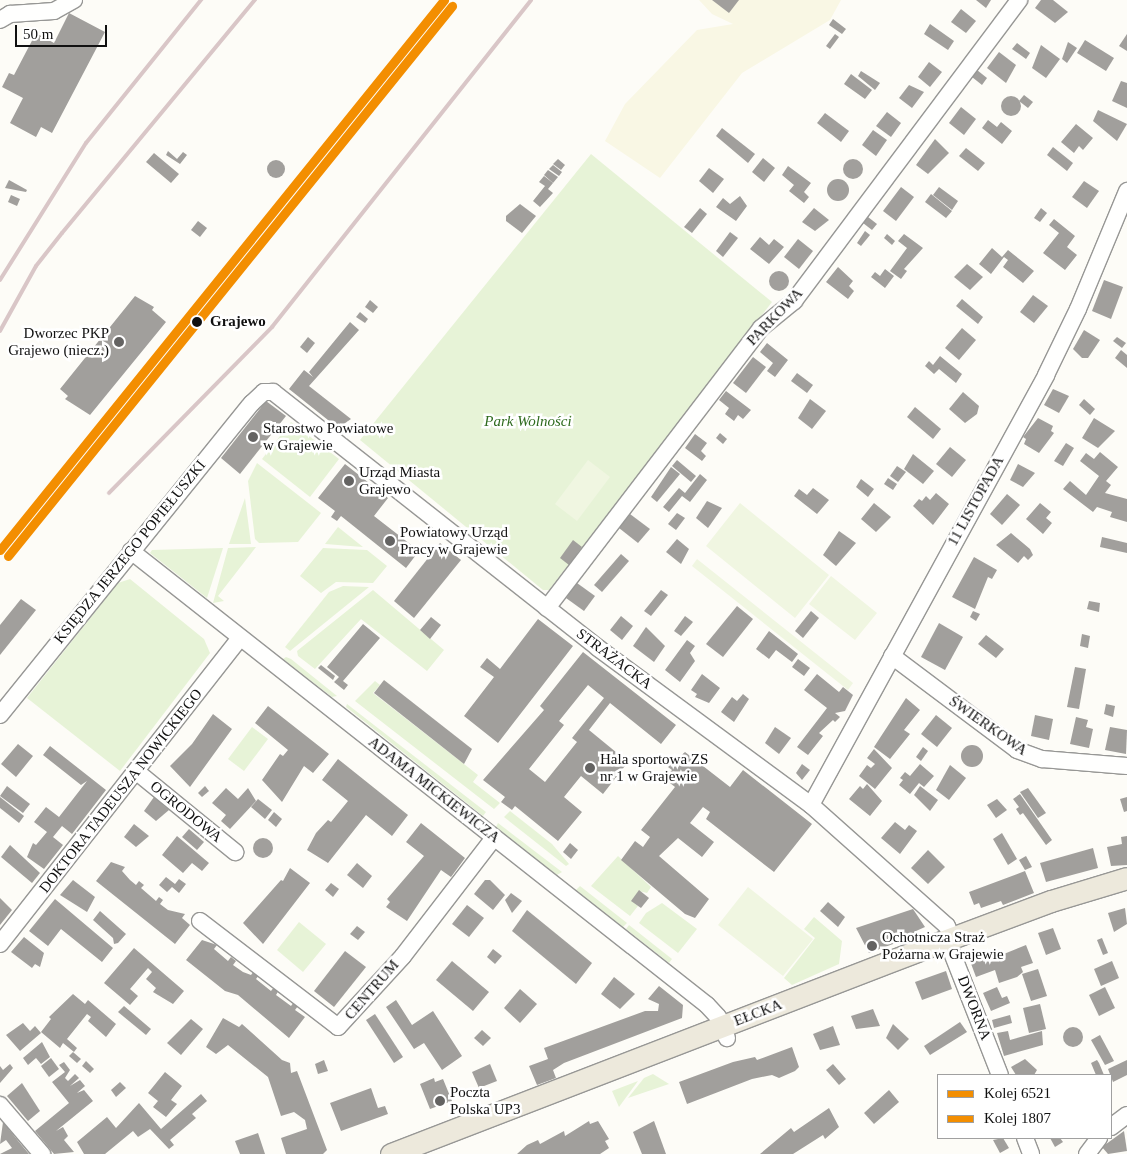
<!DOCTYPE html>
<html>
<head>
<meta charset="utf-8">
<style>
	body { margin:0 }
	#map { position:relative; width:1127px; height:1154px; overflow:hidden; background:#fdfcf7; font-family:"Times New Roman",serif }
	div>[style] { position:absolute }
	.farmland>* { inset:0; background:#f9f7e4 }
	.green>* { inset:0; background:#e7f3d7 }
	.pitch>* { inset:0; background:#f0f6e1 }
	.building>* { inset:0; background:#a19f9c }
	.round { border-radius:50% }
	.roads { filter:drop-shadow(1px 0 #979795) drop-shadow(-1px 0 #979795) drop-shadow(0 1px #979795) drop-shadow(0 -1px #979795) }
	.minor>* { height:16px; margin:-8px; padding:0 8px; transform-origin:8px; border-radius:8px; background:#fffffe }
	.major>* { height:21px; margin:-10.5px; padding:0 10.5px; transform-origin:10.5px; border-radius:10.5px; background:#ede9dc }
	.rail>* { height:4px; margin:-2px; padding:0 2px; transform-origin:2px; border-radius:2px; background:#d9c6c7 }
	.rail-1>* { height:9px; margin:-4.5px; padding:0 4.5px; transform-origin:4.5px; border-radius:4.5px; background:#f38e01 }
	.rail-2>* { height:9px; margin:-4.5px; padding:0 4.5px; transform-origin:4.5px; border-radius:4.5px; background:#f38e01 }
	.dots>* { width:14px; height:14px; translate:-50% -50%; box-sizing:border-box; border:2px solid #fff; border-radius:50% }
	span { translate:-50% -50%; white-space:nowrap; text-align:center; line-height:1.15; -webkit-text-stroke:5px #fff; paint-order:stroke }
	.street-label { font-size:15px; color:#111 }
	.stop-label { font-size:15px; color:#111; font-weight:700 }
	.left { translate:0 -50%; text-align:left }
	.poi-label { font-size:15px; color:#111 }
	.right { translate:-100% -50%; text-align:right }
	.park-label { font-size:15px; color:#2f6b1f; font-style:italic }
	.legend { position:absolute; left:937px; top:1074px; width:175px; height:65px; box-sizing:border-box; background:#fff; border:1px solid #a0a0a0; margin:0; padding:6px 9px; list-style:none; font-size:15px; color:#111 }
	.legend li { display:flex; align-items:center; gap:10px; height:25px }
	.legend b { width:25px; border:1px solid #a0a0a0 }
	.scale { position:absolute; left:15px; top:25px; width:92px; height:22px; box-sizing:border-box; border:2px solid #111; border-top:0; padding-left:6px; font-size:15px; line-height:18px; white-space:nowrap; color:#111; -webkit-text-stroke:4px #fff; paint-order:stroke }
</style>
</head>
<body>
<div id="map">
	<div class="farmland">
		<i style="clip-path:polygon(699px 0,841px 0,830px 20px,742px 73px,660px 178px,605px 141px,625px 104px,697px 30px,733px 24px,712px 14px)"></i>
	</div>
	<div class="green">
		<i style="clip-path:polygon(591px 154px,772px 302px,549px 590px,543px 590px,360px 440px)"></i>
		<i style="clip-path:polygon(291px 422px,339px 459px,310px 497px,262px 459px)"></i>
		<i style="clip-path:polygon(257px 463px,321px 513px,298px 542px,259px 543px,255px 539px,248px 481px)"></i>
		<i style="clip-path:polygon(245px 498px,251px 544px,229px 544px)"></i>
		<i style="clip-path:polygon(338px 527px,363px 547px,325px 544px)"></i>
		<i style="clip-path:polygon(256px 547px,218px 596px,224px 601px,213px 603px,228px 548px)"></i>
		<i style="clip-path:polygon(223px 548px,207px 598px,150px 553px,152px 550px)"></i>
		<i style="clip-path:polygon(323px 548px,367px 550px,387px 566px,373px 583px,336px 582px,321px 593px,300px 576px)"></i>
		<i style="clip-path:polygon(130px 579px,204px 639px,210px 653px,120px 771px,27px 698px,118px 583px)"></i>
		<i style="clip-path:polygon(343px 586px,369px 587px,290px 651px,285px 647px,329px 592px)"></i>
		<i style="clip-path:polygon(373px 590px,444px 650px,427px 671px,361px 619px,315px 669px,298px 656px,297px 651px)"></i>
		<i style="clip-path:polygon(286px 657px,291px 659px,337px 696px,332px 697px,283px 659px)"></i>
		<i style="clip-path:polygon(375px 681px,380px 685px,373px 693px,478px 775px,473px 782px,500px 803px,494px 809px,355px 701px)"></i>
		<i style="clip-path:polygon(347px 704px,486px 812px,483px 816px,346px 707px)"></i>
		<i style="clip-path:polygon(252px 727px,268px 739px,244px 771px,228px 759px)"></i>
		<i style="clip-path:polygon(510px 811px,552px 844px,569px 864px,566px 866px,504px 817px)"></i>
		<i style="clip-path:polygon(498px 823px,562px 872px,557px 875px,496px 827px)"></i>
		<i style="clip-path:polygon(618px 856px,651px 887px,647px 893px,639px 891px,632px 901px,638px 906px,630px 916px,591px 886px)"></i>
		<i style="clip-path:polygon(580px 886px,627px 923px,623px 927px,576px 890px)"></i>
		<i style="clip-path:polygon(662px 903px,697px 929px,678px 953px,639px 923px,646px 913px)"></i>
		<i style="clip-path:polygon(814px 917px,842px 941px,839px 964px,792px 985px,784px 978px,815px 938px,804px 929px)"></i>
		<i style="clip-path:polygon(299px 922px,326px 944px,303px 972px,277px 950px)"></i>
		<i style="clip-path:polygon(629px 925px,672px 959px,669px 963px,626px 929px)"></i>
		<i style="clip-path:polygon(653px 1074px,669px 1084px,628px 1098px,644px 1078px)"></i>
		<i style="clip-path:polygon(638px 1081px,619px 1107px,612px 1091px)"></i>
	</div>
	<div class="pitch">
		<i style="clip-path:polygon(588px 460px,610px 477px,577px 521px,555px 504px)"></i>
		<i style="clip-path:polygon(740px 503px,829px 575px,795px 618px,706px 546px)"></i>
		<i style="clip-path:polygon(697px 559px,853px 683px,848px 690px,692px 566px)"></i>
		<i style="clip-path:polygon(831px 576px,877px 613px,855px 640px,809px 604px)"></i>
		<i style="clip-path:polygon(748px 887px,813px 939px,783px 976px,718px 925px)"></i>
	</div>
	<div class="building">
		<i style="clip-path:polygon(712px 0,739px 0,729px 13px)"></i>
		<i style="clip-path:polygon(976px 0,991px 0,986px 8px)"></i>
		<i style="clip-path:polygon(1041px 0,1053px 0,1068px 12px,1055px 23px,1035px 8px)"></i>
		<i style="clip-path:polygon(961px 9px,976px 21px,966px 33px,951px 22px)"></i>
		<i style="clip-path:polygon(69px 13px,105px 32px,52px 133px,41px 127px,36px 137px,10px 123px,23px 98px,2px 87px,9px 73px,14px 75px,36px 33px,54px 43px)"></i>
		<i style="clip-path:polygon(833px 19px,846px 29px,842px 34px,829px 25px)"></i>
		<i style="clip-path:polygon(930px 24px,954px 41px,948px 50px,924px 34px)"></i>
		<i style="clip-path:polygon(835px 34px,839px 37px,830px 49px,826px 46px)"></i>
		<i style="clip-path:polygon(1127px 34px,1127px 51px,1119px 46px)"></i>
		<i style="clip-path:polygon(1085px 40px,1114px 58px,1106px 71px,1077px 53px)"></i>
		<i style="clip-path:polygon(1068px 42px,1077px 48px,1067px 63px,1062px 59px)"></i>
		<i style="clip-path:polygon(1017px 43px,1030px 53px,1026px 59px,1012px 49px)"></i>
		<i style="clip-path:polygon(1041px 45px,1060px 59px,1046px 78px,1032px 68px)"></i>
		<i style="clip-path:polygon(999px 52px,1016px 65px,1006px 83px,987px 68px)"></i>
		<i style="clip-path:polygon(929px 62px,942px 72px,930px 87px,918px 77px)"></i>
		<i style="clip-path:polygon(977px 70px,987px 78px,982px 85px,972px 77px)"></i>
		<i style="clip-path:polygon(861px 71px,880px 83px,875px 90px,858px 76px)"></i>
		<i style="clip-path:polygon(851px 74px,872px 90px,865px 99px,844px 84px)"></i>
		<i style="clip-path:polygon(1121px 81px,1127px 83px,1127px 108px,1112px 101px)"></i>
		<i style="clip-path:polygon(909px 85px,924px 92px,912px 108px,899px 98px)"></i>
		<i style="clip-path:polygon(1024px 95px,1033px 102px,1028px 108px,1019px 101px)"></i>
		<i class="round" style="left:1001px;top:96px;width:20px;height:20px"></i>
		<i style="clip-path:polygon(961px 107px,976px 119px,964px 135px,949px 123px)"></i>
		<i style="clip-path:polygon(1098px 110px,1127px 124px,1117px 141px,1093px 121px)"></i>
		<i style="clip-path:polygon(887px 112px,901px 123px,891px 137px,876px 126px)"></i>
		<i style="clip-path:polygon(825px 113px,849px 131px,841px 142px,817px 123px)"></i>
		<i style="clip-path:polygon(988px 120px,997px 127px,1001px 122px,1012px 131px,1002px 144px,982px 128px)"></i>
		<i style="clip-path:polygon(1076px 124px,1093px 138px,1083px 150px,1079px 146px,1074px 153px,1061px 142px)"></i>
		<i style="clip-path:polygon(722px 128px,755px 154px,748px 163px,716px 136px)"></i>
		<i style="clip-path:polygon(873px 130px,887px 140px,876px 156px,862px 145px)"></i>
		<i style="clip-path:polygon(935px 139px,949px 153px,928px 174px,916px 165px)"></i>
		<i style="clip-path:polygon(1053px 147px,1073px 163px,1067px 171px,1047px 155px)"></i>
		<i style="clip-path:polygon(966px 148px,985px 163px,978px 171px,959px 156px)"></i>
		<i style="clip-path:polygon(168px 151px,177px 159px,183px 152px,187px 155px,180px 164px,166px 155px)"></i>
		<i style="clip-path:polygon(154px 153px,179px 174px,171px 183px,146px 162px)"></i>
		<i style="clip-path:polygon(763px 158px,775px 168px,764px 182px,752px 172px)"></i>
		<i class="round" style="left:843px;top:159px;width:20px;height:20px"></i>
		<i style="clip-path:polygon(558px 159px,565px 165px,561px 170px,553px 164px)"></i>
		<i class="round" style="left:267px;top:160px;width:18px;height:18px"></i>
		<i style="clip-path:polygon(553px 165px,562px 172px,559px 176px,549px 169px)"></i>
		<i style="clip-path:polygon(788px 166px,811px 183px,804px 192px,809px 197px,804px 203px,789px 191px,794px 185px,782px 175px)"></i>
		<i style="clip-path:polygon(709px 168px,724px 179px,713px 193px,699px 181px)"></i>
		<i style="clip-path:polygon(548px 170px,558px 177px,553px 183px,544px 175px)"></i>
		<i style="clip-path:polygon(544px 176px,553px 183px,548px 189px,553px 193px,540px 207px,533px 201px,545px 186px,539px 182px)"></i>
		<i class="round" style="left:827px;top:179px;width:22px;height:22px"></i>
		<i style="clip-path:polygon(9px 180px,27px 190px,26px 192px,5px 188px)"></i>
		<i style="clip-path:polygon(1084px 181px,1099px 191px,1087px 208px,1072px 197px)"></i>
		<i style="clip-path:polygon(901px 187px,914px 197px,896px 221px,883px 211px)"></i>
		<i style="clip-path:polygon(939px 187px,958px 201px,952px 210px,933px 195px)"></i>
		<i style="clip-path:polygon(931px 194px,952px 211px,946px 218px,925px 202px)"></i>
		<i style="clip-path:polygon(11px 195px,20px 199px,17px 206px,8px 202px)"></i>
		<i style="clip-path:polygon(740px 196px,747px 206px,736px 221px,716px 207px,723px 198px,730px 204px)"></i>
		<i style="clip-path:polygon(520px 204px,536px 216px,522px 233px,506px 221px,506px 216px)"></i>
		<i style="clip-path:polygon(700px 208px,707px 214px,692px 233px,684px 227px)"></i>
		<i style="clip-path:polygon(814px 208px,829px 220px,815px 231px,802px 222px)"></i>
		<i style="clip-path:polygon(1041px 208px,1047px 213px,1040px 222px,1034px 218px)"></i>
		<i style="clip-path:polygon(868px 217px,877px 224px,872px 230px,863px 223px)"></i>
		<i style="clip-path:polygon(1054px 219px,1075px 236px,1067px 247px,1077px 255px,1065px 270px,1043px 253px,1059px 233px,1049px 225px)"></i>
		<i style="clip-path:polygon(198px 221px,207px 228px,200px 237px,191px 230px)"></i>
		<i style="clip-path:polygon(865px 231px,870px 235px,861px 246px,857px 243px)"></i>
		<i style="clip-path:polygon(730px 232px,738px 238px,723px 257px,716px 251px)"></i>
		<i style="clip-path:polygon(887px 234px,895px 241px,892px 245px,884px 238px)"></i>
		<i style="clip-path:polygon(904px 234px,923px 248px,904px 269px,907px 271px,901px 279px,890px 271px,907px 248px,898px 241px)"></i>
		<i style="clip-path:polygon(760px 237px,769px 245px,774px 239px,784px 247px,769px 264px,750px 249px)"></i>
		<i style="clip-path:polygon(798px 239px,813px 251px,799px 269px,784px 257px)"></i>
		<i style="clip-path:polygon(992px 248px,1002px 257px,1008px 250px,1034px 271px,1023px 283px,1003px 267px,1008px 260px,1004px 257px,991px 274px,979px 264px)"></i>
		<i style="clip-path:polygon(967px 264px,983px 277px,970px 290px,954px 277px)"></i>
		<i style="clip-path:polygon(838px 267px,853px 281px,849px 286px,854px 291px,848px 299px,826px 282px)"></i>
		<i style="clip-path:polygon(885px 269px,894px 276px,885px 288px,871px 277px,875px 272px,880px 276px)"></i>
		<i class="round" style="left:769px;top:271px;width:20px;height:20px"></i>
		<i style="clip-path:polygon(1104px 280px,1123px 287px,1111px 319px,1092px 311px)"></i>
		<i style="clip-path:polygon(1033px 295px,1048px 306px,1034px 323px,1020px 312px)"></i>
		<i style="clip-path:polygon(135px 296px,154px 307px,152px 310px,166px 322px,90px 415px,65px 399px,68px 396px,60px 389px)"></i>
		<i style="clip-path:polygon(962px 299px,983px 317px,978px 324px,956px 306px)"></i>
		<i style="clip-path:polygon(370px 300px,378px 307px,373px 313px,365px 307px)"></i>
		<i style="clip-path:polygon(360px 312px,368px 319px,365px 323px,356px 317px)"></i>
		<i style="clip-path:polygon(350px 322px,359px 330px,309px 386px,351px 419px,338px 428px,289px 389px,304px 370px,313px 377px,309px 372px)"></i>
		<i style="clip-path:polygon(962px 328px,976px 340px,959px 360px,945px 348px)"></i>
		<i style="clip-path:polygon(1084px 330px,1100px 340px,1088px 358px,1082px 358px,1073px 349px)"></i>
		<i style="clip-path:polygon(308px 337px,315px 343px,307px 353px,300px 347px)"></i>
		<i style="clip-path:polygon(1117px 337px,1126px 343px,1122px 348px,1113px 341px)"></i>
		<i style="clip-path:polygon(767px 343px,788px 360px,775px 377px,767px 371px,773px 363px,760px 352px)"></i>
		<i style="clip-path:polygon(1121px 350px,1127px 355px,1127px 368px,1115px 358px)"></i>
		<i style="clip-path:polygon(940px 356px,962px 374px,956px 383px,939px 369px,934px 374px,925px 366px,929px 361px,933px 365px)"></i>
		<i style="clip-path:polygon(753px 357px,766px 367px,746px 393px,733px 383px)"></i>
		<i style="clip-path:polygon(797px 373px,813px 385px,807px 393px,791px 381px)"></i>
		<i style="clip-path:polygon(1053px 389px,1069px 396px,1059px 413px,1044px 405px)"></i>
		<i style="clip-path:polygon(726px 391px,751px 410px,743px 419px,738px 415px,734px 421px,725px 414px,729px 408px,719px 400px)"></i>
		<i style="clip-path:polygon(963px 392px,979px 406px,977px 414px,965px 423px,949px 409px)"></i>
		<i style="clip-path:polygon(810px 399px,826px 411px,812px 429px,798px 418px)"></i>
		<i style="clip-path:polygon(1084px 399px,1095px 409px,1090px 415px,1079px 405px)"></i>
		<i style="clip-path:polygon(266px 401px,286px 416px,240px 474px,221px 458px)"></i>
		<i style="clip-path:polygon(915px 407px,941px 429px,933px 439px,907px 417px)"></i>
		<i style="clip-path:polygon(1038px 418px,1053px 426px,1051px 431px,1054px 433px,1039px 453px,1024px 444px,1026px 439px,1023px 437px)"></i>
		<i style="clip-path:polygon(1094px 418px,1115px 431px,1098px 448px,1082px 438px)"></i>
		<i style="clip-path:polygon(720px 433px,727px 439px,723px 444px,716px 438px)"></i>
		<i style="clip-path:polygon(695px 434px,707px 443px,701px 451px,706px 456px,702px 461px,685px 448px)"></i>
		<i style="clip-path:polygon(1066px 443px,1074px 448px,1063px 466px,1054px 461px)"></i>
		<i style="clip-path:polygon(950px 447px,966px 460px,952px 477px,936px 464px)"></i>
		<i style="clip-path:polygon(1100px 452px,1118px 467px,1106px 481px,1111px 485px,1105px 493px,1127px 499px,1127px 522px,1110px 517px,1112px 512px,1097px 507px,1093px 512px,1063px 489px,1070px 481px,1086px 495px,1099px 476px,1080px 461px,1086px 453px,1094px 459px)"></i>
		<i style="clip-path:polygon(913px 454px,934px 471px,923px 484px,904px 469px)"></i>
		<i style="clip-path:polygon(677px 460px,696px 476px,691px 482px,672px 466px)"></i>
		<i style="clip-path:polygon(345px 464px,388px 498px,374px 516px,419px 551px,406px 568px,341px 516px,337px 521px,331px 517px,335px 511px,318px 498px)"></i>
		<i style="clip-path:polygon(1018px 464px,1035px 473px,1023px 487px,1010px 480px)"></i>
		<i style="clip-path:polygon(897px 466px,906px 472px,898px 482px,890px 476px)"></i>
		<i style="clip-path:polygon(671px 467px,680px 474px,657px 502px,651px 497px)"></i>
		<i style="clip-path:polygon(700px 474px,707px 480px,690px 502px,682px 496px,669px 512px,663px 507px,679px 488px,685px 493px)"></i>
		<i style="clip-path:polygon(888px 478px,897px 484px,893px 490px,884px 484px)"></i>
		<i style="clip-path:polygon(861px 479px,874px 489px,868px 497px,856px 487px)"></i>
		<i style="clip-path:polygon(813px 488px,829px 500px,817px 514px,794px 496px,799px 489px,807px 495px)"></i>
		<i style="clip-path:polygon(936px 493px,949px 504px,933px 525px,913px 506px,919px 499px,922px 501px,926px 496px,930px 500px)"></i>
		<i style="clip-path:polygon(1007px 494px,1020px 505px,1002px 525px,990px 514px)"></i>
		<i style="clip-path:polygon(707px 501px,722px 508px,708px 528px,696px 518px)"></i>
		<i style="clip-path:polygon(874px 503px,891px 517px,876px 532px,861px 519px)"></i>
		<i style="clip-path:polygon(1040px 503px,1051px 512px,1046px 518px,1052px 523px,1043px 534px,1026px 519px)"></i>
		<i style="clip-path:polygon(677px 513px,685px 518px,676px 530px,668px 524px)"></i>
		<i style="clip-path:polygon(630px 514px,650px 529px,638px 543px,619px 528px)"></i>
		<i style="clip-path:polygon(839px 531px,856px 543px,836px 566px,823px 555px)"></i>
		<i style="clip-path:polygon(1011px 533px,1030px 549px,1033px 555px,1028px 560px,1024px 556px,1018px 563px,996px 545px)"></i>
		<i style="clip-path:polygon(1102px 537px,1127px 543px,1127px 553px,1100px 547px)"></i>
		<i style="clip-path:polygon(677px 539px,689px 549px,681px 564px,666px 552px)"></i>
		<i style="clip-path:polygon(573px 540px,582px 547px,569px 565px,560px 558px)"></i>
		<i style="clip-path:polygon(440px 543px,461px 560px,414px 618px,394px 601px)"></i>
		<i style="clip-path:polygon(621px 554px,629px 561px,602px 592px,594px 585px)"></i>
		<i style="clip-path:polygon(974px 557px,997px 570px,992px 579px,988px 577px,975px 609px,952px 597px)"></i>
		<i style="clip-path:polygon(577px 583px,595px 596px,584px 611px,566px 598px)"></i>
		<i style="clip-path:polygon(661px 590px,668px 595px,651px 616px,644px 611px)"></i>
		<i style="clip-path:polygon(21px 599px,36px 610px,0 655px,0 625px)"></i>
		<i style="clip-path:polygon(1089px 601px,1100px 603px,1099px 612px,1087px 609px)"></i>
		<i style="clip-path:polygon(737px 606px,753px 619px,723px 657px,706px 644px)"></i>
		<i style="clip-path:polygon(811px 611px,819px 618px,803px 638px,795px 631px)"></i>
		<i style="clip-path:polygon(973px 611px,980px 614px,976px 621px,970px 617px)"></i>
		<i style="clip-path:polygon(621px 616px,633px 626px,622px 640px,610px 630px)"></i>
		<i style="clip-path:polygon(685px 616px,693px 622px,681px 636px,674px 631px)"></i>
		<i style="clip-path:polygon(431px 617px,441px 625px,430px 639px,420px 630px)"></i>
		<i style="clip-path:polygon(538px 619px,573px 646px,498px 743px,464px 716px,494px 677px,480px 667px,487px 658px,500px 669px)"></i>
		<i style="clip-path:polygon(939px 623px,963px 637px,945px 670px,921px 657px)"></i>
		<i style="clip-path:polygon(363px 624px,380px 638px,343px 681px,348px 685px,344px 690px,334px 682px,339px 677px,327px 667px)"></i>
		<i style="clip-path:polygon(646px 627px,665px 646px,654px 662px,633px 646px)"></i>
		<i style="clip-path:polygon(769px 631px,798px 654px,792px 662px,776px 650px,769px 659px,756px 649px)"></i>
		<i style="clip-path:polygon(1082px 634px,1090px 636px,1088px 648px,1080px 646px)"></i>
		<i style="clip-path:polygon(986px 635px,1004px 649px,996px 658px,978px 644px)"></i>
		<i style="clip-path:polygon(687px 640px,695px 646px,690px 653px,695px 661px,680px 682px,665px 670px)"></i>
		<i style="clip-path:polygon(evenodd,583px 652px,676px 725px,661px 744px,610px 703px,589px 730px,628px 762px,603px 794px,581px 776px,564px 797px,582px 812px,558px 841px,515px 806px,512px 810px,501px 802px,505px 797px,483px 780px,544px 710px,540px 706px,583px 652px,588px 685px,604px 698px,572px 738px,577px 742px,545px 782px,529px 769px,564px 725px,559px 721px,588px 685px)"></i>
		<i style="clip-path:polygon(798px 659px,810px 668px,804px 676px,792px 667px)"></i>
		<i style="clip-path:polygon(321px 665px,335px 676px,333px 680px,318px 668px)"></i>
		<i style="clip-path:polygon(1075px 667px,1086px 669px,1079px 709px,1067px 707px)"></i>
		<i style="clip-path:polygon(702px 674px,720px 688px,709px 703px,695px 697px,697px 694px,691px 690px)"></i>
		<i style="clip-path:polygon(817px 674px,839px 692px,843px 687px,853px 695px,845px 711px,835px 713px,840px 717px,835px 722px,833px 720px,819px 733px,823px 736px,808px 755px,797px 747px,827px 708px,804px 690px)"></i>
		<i style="clip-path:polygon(384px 680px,472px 749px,464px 764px,374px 693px)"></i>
		<i style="clip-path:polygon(743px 694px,749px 699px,734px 722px,721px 712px,732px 697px,737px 701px)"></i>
		<i style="clip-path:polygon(906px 698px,920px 710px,904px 730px,910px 734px,890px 759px,874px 747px)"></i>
		<i style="clip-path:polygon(1106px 704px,1115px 706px,1113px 717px,1104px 714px)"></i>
		<i style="clip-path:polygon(268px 706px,329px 754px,313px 773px,304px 766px,282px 802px,262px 780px,280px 754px,283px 756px,288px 750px,255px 723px)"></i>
		<i style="clip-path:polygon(213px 714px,232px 729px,190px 787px,170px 766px,192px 744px)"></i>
		<i style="clip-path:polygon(936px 715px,952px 728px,937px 747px,921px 734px)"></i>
		<i style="clip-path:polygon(1035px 715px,1053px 719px,1049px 740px,1031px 736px)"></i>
		<i style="clip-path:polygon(1076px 717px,1088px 720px,1086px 727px,1093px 729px,1089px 748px,1070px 744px)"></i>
		<i style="clip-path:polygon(775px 727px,791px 738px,779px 754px,765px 743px)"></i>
		<i style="clip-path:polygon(1110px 727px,1127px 730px,1126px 754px,1105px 750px)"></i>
		<i style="clip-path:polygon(18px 744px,33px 756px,16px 777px,1px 764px)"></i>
		<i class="round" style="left:961px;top:745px;width:22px;height:22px"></i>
		<i style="clip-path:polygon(50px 746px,106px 790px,72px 834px,62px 826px,53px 837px,63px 845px,44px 869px,27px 857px,33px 843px,36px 845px,47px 832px,34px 822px,46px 807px,59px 817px,87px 781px,81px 785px,43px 755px)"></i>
		<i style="clip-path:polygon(923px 747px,928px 751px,921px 761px,916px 757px)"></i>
		<i style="clip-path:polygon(874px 749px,892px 768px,875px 789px,859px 776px,867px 765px,871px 768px,875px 764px,867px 758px)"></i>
		<i style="clip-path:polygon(685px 752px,730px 787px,743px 770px,812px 824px,774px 872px,706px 819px,710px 812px,703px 807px,690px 823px,714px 842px,702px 857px,678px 838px,659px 856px,709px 899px,695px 918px,685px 914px,621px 860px,635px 841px,643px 847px,650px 837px,641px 830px,675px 787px,665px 779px,672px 770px,668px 767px)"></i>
		<i style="clip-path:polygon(338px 759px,408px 815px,392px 836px,366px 815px,328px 863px,307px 850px,316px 833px,328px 820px,331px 822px,348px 801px,322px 780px)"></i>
		<i style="clip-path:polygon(802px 764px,810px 770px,802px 780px,796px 773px)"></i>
		<i style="clip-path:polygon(920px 764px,934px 776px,924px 787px,919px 783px,910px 794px,899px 785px,903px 780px,900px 778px,905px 772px,910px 776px)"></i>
		<i style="clip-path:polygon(950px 765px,966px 778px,949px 800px,936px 790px)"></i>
		<i style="clip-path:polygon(867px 784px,882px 801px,870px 816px,849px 799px,860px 786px,863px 789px)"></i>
		<i style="clip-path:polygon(7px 786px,30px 804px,23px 813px,0 796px)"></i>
		<i style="clip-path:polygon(205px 786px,209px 791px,202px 797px,198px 793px)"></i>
		<i style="clip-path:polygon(920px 786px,938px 800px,930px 811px,914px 795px)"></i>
		<i style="clip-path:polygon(226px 788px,238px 799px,248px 788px,256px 801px,230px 829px,221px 821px,226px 815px,212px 803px)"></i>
		<i style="clip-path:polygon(1028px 788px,1046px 813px,1038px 818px,1020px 792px)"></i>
		<i style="clip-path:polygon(1020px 794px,1052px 840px,1046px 845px,1023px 813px,1020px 815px,1016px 809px,1019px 807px,1013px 799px)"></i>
		<i style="clip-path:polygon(0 797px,24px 816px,19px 823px,0 808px)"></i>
		<i style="clip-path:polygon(154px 797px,169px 810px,156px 821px,144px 811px)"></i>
		<i style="clip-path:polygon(1127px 797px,1127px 811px,1124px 812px,1120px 799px)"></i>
		<i style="clip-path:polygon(258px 799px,272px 810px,265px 819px,251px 807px)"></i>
		<i style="clip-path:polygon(997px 799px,1007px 810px,996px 818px,987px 805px)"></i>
		<i style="clip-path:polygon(274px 812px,282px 819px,276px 827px,268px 820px)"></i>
		<i style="clip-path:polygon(895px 822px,905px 830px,909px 825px,917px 831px,900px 854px,881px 838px)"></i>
		<i style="clip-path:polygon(421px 823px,465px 858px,451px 877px,441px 870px,407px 921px,386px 907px,390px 902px,387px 899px,424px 856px,406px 842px)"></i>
		<i style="clip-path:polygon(134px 824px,149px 836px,136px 847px,124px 837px)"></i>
		<i style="clip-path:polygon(189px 829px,204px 842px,197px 850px,182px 837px)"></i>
		<i style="clip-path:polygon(1002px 833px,1017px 859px,1008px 865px,993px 839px)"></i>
		<i style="clip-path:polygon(177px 836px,209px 863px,202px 871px,192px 863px,183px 873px,162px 855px)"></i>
		<i style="clip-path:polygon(1127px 836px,1127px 865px,1111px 866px,1107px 847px,1122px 844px,1121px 837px)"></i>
		<i class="round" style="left:253px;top:838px;width:20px;height:20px"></i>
		<i style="clip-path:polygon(570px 843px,578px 850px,571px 859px,563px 852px)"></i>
		<i style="clip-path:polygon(10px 845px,40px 873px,32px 883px,1px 857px)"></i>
		<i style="clip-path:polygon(1093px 848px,1098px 868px,1046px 882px,1040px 863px)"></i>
		<i style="clip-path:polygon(928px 850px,945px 867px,928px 884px,911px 868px)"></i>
		<i style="clip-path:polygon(1026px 856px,1032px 867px,1025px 870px,1019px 860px)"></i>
		<i style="clip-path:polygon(111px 862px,125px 867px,122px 871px,130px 880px,136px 885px,139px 881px,144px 885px,141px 888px,156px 901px,159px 897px,163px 900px,160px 904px,168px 910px,185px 914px,182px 918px,190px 925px,175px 944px,96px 881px)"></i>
		<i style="clip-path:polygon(357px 863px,372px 876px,363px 888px,347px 875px)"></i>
		<i style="clip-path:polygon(290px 868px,310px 883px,263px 944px,243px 923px,281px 880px,283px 881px)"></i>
		<i style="clip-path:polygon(1025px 871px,1034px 893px,1003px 905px,1001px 901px,981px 908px,979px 903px,974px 905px,969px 892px)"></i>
		<i style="clip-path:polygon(166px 877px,175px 884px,179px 879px,186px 884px,179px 893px,172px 887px,167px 892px,159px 885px)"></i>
		<i style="clip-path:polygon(73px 880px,95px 897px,87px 912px,60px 895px)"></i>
		<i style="clip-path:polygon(485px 880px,490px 880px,505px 895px,493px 910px,474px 894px)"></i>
		<i style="clip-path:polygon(331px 883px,339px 889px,333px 897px,325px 890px)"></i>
		<i style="clip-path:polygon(639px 890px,649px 898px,641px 908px,631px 901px)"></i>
		<i style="clip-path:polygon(511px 893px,522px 901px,512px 913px,505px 900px)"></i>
		<i style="clip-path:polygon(0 898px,12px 910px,0 925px)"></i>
		<i style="clip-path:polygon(55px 899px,113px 948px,102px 962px,61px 929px,48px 946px,29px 931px)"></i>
		<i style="clip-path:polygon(828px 902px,845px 917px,838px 927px,820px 911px)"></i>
		<i style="clip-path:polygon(467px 905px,484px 918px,469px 937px,452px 924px)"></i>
		<i style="clip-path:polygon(1125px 908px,1127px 924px,1114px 932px,1108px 913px)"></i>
		<i style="clip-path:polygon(913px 909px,925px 927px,916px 931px,916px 939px,909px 938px,869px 953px,856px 928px)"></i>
		<i style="clip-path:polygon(527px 910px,592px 963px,576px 984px,512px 931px)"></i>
		<i style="clip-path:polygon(100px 911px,126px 934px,118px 943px,114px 944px,113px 938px,93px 920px)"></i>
		<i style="clip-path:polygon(357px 926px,365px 932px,358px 940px,350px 934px)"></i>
		<i style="clip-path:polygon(1053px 928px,1061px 949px,1046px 955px,1038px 933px)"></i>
		<i style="clip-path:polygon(24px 937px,44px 953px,40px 967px,35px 964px,32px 968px,11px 952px)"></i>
		<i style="clip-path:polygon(1102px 938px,1108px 953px,1103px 955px,1097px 940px)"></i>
		<i style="clip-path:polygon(202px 940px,217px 945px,214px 949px,228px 961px,231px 957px,236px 961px,233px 965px,243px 972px,251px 975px,254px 971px,259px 975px,256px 979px,271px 991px,274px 987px,279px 990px,276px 995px,291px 1006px,294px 1002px,298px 1006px,295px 1010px,305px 1017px,289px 1038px,238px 995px,225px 991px,186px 960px)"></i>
		<i style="clip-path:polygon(1026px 945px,1033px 963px,1021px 967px,1023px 972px,1017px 977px,999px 983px,995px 970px,976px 977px,970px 961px,993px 953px,994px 958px)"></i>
		<i style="clip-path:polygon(134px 948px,184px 991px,173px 1004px,153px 992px,156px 988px,146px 979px,152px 972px,148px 968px,130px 989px,138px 996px,130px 1005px,104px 983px)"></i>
		<i style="clip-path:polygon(493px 949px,502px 956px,495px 964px,487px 957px)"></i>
		<i style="clip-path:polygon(345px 951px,366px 967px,334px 1007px,314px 991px)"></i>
		<i style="clip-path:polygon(452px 961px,489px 992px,473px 1011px,436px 980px)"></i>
		<i style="clip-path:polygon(1112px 961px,1119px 978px,1101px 986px,1094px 969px)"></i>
		<i style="clip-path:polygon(1038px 969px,1047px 996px,1031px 1001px,1022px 974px)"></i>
		<i style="clip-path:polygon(946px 971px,952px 989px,922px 1000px,915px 982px)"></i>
		<i style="clip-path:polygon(614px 977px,635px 994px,620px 1009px,601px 994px)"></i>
		<i style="clip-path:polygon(659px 986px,683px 1005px,682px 1018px,564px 1063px,553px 1070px,556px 1078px,537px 1085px,529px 1066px,548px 1059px,544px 1048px,645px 1011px,658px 1011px,659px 1004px,648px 999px)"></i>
		<i style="clip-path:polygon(997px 987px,1002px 998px,1007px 996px,1010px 1003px,991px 1011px,983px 993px)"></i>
		<i style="clip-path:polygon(1105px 987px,1115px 1008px,1099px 1016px,1089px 995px)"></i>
		<i style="clip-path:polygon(520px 989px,537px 1004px,520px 1023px,504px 1008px)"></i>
		<i style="clip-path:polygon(73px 994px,85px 1004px,88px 1000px,116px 1024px,106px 1037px,88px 1021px,91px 1017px,87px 1014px,67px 1039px,77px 1048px,74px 1052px,63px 1043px,60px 1048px,41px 1032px,51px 1019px,49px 1017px)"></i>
		<i style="clip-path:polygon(396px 1000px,412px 1025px,433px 1011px,462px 1056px,442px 1070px,424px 1043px,414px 1049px,386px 1007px)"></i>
		<i style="clip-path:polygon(1040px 1004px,1046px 1029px,1029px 1033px,1023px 1008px)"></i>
		<i style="clip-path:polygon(124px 1006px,151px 1029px,146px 1035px,118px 1012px)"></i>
		<i style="clip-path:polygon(873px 1009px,880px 1026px,856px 1029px,851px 1016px)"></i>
		<i style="clip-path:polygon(375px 1014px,403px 1057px,394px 1063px,366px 1020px)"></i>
		<i style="clip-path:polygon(1010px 1015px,1012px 1023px,994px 1028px,992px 1020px)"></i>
		<i style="clip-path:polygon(223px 1018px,239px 1027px,242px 1024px,282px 1060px,290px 1063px,291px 1073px,297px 1071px,327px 1150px,323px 1154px,286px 1154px,281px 1138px,307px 1129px,305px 1120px,294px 1112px,281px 1116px,268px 1077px,228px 1045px,216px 1054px,206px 1047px)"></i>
		<i style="clip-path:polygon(191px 1019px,203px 1029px,181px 1055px,167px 1043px)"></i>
		<i style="clip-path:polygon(960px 1022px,967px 1032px,930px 1055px,924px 1046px)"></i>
		<i style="clip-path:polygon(23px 1023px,30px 1031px,35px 1026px,41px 1033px,20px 1051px,6px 1035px)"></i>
		<i style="clip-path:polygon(893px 1024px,909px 1039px,898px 1050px,886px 1038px)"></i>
		<i style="clip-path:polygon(833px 1026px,840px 1045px,820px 1050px,813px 1034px)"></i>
		<i class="round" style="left:1063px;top:1027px;width:20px;height:20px"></i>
		<i style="clip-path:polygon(482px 1030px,491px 1038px,483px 1046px,474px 1038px)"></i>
		<i style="clip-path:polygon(1008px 1031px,1010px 1040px,1042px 1031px,1043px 1045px,1004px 1056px,997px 1033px)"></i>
		<i style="clip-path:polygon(1100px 1035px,1114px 1061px,1105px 1065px,1091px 1040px)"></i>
		<i style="clip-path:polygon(42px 1042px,50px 1057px,41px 1064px,36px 1058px,28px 1065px,23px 1058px)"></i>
		<i style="clip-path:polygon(792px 1047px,799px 1067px,795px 1071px,779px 1078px,772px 1075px,752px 1079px,687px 1104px,679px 1082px,733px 1062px,755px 1057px,757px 1060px)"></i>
		<i style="clip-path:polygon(73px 1052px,81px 1059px,77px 1063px,69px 1056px)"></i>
		<i style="clip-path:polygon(51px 1058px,59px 1069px,49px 1077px,41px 1066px)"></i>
		<i style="clip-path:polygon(1025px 1059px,1037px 1070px,1034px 1075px,1016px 1075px,1011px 1067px)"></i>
		<i style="clip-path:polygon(324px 1060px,328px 1071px,318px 1074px,315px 1064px)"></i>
		<i style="clip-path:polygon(1097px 1060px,1099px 1063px,1104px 1075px,1096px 1075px,1091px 1063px)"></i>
		<i style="clip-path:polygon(1127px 1060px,1127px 1075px,1113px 1082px,1108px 1069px)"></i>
		<i style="clip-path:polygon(86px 1061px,94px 1069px,90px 1073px,82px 1066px)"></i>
		<i style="clip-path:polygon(64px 1062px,70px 1070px,65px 1078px,68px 1081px,75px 1074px,79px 1078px,70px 1086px,80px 1080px,85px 1086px,77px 1093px,84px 1090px,93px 1101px,56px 1131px,63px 1127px,68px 1136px,64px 1140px,74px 1152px,54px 1154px,35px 1131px,69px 1103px,52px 1082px,65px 1072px,59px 1065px)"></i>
		<i style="clip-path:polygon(10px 1064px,13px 1068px,0 1083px,0 1066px,3px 1070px)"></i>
		<i style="clip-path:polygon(490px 1064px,497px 1081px,479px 1088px,472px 1072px)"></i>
		<i style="clip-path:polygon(833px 1064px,846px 1079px,839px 1085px,826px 1070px)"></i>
		<i style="clip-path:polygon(165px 1072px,182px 1086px,171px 1100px,177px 1104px,166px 1117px,153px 1107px,158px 1101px,148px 1093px)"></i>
		<i style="clip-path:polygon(434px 1078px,435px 1082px,443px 1079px,452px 1101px,430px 1109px,420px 1084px)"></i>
		<i style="clip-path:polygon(120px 1082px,126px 1088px,116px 1097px,111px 1090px)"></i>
		<i style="clip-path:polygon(22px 1083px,40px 1111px,28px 1121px,7px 1096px)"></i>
		<i style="clip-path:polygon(371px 1088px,378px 1108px,385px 1106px,388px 1114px,341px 1131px,330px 1103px)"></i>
		<i style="clip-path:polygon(889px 1090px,899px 1102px,874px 1124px,864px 1113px)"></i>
		<i style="clip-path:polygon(201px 1094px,207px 1101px,192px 1114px,196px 1118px,170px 1140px,174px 1145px,169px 1149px,150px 1129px,138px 1137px,133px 1131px,105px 1154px,84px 1154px,77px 1142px,107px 1117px,116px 1128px,139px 1103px,161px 1129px)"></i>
		<i style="clip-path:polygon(829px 1108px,839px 1127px,825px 1139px,823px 1135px,793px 1154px,760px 1154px,791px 1128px,794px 1132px)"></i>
		<i style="clip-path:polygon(589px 1121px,590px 1124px,598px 1121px,609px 1139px,605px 1141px,609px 1148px,600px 1154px,517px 1154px,527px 1145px,538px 1140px,540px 1144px,564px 1131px,565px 1136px)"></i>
		<i style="clip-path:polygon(654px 1121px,666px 1154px,642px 1154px,633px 1132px)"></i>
		<i style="clip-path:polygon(3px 1122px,19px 1142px,29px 1154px,0 1154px,12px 1148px,6px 1140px,0 1144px)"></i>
		<i style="clip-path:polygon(1124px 1131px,1127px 1151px,1108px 1154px,1102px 1147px)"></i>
		<i style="clip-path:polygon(258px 1133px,265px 1154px,240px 1154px,235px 1141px)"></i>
		<i style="clip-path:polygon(1003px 1138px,1009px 1148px,1000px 1153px,993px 1140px)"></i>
		<i style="clip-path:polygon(1050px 1138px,1060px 1138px,1063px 1142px,1055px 1147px)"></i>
	</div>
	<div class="roads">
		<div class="minor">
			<i style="left:0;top:20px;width:12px;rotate:-31deg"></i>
			<i style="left:10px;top:14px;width:44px;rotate:-3.9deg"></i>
			<i style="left:54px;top:11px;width:23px;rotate:-29deg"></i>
			<i style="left:131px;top:551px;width:733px;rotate:38.24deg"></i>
			<i style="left:707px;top:1005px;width:16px;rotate:47deg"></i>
			<i style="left:718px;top:1017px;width:23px;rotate:67deg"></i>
			<i style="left:547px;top:608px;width:352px;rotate:-52.6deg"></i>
			<i style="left:761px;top:328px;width:43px;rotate:-39.3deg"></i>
			<i style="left:794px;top:301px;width:376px;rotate:-53.2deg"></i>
			<i style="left:892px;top:656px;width:156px;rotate:36.9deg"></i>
			<i style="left:1017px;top:750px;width:27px;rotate:20deg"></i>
			<i style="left:1042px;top:759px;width:85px;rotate:4.7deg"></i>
			<i style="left:0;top:715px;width:401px;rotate:-51.1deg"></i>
			<i style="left:252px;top:403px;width:16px;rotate:-43deg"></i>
			<i style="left:264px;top:392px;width:9px"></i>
			<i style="left:273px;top:392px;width:414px;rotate:38.2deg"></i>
			<i style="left:598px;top:648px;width:265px;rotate:36.4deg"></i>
			<i style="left:811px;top:805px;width:182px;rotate:41.7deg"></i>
			<i style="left:947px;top:926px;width:14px;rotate:69deg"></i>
			<i style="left:137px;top:772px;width:127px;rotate:39.2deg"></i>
			<i style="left:811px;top:805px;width:490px;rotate:-61.3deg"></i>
			<i style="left:1046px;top:375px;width:73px;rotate:-64.1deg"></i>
			<i style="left:1078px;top:309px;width:128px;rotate:-67.4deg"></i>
			<i style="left:200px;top:921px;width:174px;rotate:37.5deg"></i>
			<i style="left:338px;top:1027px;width:96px;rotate:-47.5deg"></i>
			<i style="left:403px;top:956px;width:149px;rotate:-52.4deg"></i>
			<i style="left:947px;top:940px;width:145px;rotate:68.6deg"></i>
			<i style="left:0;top:944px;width:389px;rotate:-51.9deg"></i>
			<i style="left:0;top:1105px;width:65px;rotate:49.4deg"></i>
			<i style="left:1111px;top:1127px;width:20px;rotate:-37deg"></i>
			<i style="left:1025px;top:1138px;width:17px;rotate:69deg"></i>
			<i style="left:1087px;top:1154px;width:20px;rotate:-53deg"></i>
		</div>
		<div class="major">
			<i style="left:391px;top:1154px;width:572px;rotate:-21.1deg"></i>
			<i style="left:925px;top:948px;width:134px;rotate:-20.5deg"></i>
			<i style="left:1051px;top:901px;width:79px;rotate:-16.8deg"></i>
		</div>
	</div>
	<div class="rail">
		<i style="left:0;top:280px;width:162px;rotate:-57.9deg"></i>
		<i style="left:86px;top:143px;width:184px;rotate:-51.2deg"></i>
		<i style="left:0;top:331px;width:74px;rotate:-61deg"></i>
		<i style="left:36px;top:266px;width:42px;rotate:-51.8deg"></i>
		<i style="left:62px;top:233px;width:303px;rotate:-50.4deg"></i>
		<i style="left:109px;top:493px;width:233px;rotate:-45.5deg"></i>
		<i style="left:272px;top:327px;width:417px;rotate:-51.6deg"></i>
	</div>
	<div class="rail-1">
		<i style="left:0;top:550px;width:707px;rotate:-51.09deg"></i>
	</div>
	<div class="rail-2">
		<i style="left:8px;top:556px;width:707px;rotate:-51.09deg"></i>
	</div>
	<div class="dots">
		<i style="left:197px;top:322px;background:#111"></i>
		<i style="left:119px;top:342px;background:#646362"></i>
		<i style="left:253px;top:437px;background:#646362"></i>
		<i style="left:349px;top:481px;background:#646362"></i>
		<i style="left:390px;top:541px;background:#646362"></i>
		<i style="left:590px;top:768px;background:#646362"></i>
		<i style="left:872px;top:946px;background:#646362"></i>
		<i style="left:440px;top:1101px;background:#646362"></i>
	</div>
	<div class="street-label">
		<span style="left:775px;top:317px;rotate:-46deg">PARKOWA</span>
		<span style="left:976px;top:501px;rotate:-61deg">11 LISTOPADA</span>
		<span style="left:130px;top:552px;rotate:-51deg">KSIĘDZA JERZEGO POPIEŁUSZKI</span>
		<span style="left:614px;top:659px;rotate:37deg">STRAŻACKA</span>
		<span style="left:988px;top:726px;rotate:35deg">ŚWIERKOWA</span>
		<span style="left:434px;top:790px;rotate:38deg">ADAMA MICKIEWICZA</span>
		<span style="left:121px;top:791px;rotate:-52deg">DOKTORA TADEUSZA NOWICKIEGO</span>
		<span style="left:186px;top:812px;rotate:39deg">OGRODOWA</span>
		<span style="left:372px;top:990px;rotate:-49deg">CENTRUM</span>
		<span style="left:974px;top:1008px;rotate:69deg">DWORNA</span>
		<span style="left:758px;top:1013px;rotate:-21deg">EŁCKA</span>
	</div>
	<div class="stop-label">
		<span class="left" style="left:210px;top:322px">Grajewo</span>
	</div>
	<div class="poi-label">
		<span class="right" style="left:109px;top:342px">Dworzec PKP<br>Grajewo (niecz.)</span>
		<span class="left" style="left:263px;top:437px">Starostwo Powiatowe<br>w Grajewie</span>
		<span class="left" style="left:359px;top:481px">Urząd Miasta<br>Grajewo</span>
		<span class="left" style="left:400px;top:541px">Powiatowy Urząd<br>Pracy w Grajewie</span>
		<span class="left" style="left:600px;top:768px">Hala sportowa ZS<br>nr 1 w Grajewie</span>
		<span class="left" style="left:882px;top:946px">Ochotnicza Straż<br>Pożarna w Grajewie</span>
		<span class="left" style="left:450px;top:1101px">Poczta<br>Polska UP3</span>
	</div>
	<div class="park-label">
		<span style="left:528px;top:422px">Park Wolności</span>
	</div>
	<ul class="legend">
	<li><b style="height:6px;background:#f38e01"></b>Kolej 6521</li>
	<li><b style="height:6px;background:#f38e01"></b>Kolej 1807</li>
	</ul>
	<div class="scale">50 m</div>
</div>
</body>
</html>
